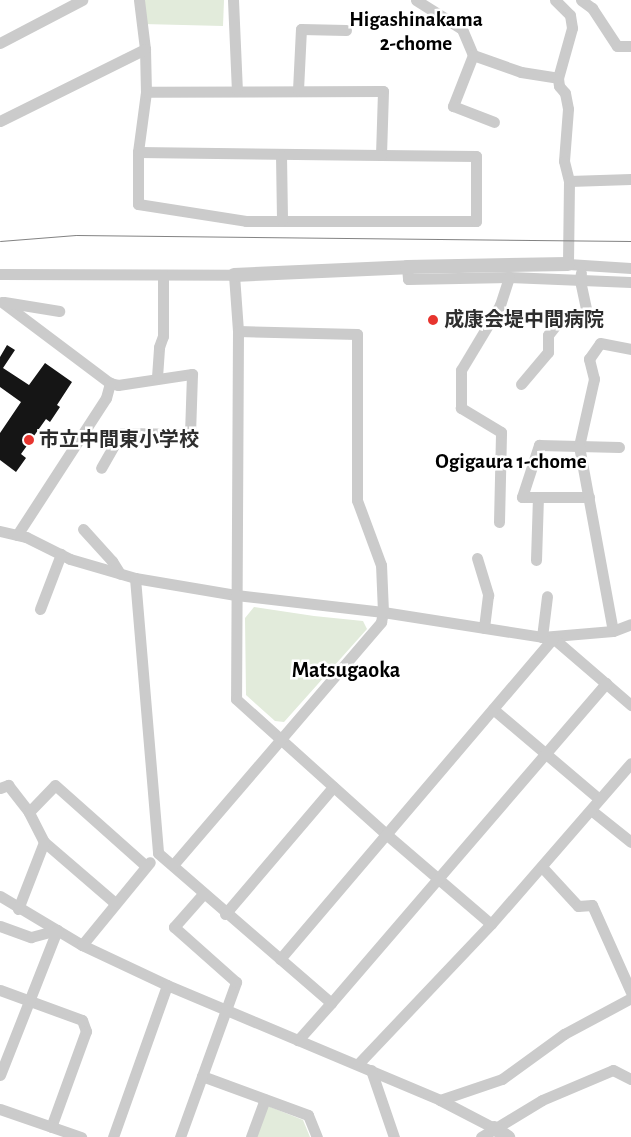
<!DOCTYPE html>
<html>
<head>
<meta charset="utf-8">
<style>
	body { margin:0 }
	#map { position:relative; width:631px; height:1137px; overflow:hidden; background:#fff; font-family:"Alegreya Sans","Noto Sans JP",sans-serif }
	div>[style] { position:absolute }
	.green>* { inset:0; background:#e2ebdb }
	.building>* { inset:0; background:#151515 }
	.minor>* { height:11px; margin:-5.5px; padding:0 5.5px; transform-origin:5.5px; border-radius:5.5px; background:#cbcbcb }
	.tertiary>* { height:14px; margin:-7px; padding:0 7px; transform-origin:7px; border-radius:7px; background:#cbcbcb }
	.tram>* { height:1px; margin:-0.5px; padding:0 0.5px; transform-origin:0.5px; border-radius:0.5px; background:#838383 }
	.dots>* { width:14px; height:14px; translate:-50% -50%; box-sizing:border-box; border:2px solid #fff; border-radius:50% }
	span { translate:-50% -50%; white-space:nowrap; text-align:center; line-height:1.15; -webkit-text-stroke:5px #fff; paint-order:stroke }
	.poi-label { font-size:20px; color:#2e2e2e; font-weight:700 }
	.left { translate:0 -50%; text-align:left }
	.neighbourhood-label { font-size:21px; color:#000; font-weight:700 }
	.quarter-label { font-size:22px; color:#000; font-weight:700 }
</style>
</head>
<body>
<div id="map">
	<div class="green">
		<i style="clip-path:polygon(143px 0,224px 0,223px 26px,143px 24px)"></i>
		<i style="clip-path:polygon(254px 607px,314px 616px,363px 621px,367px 629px,284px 722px,275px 721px,246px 695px,245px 618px)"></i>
		<i style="clip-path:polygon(268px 1106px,303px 1120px,310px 1137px,256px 1137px)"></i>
	</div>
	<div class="building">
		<i style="clip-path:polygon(7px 345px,15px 350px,3px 368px,29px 385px,45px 363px,72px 382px,57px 405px,60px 407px,50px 422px,46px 419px,21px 454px,26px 458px,16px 472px,0 460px,0 433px,21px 402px,0 387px,0 357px)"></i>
	</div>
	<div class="minor">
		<i style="left:139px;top:0;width:49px;rotate:83deg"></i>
		<i style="left:145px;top:49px;width:43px;rotate:88.7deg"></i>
		<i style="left:146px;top:92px;width:61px;rotate:97.6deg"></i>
		<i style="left:138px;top:152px;width:52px;rotate:90deg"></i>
		<i style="left:138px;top:204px;width:109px;rotate:8.9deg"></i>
		<i style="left:246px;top:221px;width:230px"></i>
		<i style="left:476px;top:221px;width:65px;rotate:-90deg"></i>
		<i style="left:476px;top:156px;width:95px;rotate:-179.4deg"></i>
		<i style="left:381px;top:155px;width:64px;rotate:-88.2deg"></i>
		<i style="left:383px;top:91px;width:237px;rotate:179.8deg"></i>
		<i style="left:233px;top:0;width:90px;rotate:87.5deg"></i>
		<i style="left:416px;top:0;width:54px;rotate:32.2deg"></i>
		<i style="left:462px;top:29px;width:28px;rotate:67deg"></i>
		<i style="left:473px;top:55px;width:51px;rotate:19.5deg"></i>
		<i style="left:521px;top:72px;width:37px;rotate:9deg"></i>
		<i style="left:555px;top:0;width:21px;rotate:45deg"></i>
		<i style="left:570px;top:15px;width:13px;rotate:81deg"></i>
		<i style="left:572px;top:28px;width:52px;rotate:105.6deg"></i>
		<i style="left:558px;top:78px;width:8px;rotate:83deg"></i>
		<i style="left:559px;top:86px;width:9px;rotate:49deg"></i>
		<i style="left:565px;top:93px;width:16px;rotate:79deg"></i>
		<i style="left:568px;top:109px;width:52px;rotate:94.4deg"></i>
		<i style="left:564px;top:161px;width:21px;rotate:76deg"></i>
		<i style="left:569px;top:181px;width:83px;rotate:90.7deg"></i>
		<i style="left:568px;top:264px;width:63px;rotate:3.6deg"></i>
		<i style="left:581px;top:0;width:14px;rotate:36deg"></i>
		<i style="left:592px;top:8px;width:45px;rotate:56.7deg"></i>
		<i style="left:617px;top:46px;width:14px"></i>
		<i style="left:0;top:43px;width:93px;rotate:-27.7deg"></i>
		<i style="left:473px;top:55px;width:55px;rotate:111.4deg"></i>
		<i style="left:453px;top:106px;width:44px;rotate:21.3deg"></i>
		<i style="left:298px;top:90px;width:61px;rotate:-87.2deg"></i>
		<i style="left:301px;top:29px;width:45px;rotate:1.3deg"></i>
		<i style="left:0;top:121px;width:162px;rotate:-26.4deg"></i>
		<i style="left:138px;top:152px;width:243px;rotate:0.7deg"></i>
		<i style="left:281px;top:155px;width:65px;rotate:89.1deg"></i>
		<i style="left:569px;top:181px;width:62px;rotate:-1.8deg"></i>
		<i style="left:407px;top:267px;width:12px;rotate:85deg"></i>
		<i style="left:408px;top:279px;width:101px;rotate:-1.1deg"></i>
		<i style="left:509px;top:277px;width:122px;rotate:2.3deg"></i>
		<i style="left:0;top:274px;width:234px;rotate:0.2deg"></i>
		<i style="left:234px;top:275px;width:56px;rotate:85.9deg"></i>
		<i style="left:238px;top:331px;width:368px;rotate:90.3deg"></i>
		<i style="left:236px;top:699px;width:202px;rotate:42deg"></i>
		<i style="left:386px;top:834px;width:138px;rotate:40.6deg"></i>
		<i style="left:2px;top:302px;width:135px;rotate:36.9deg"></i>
		<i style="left:110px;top:383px;width:8px;rotate:14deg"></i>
		<i style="left:118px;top:385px;width:75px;rotate:-8.5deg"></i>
		<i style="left:192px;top:374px;width:60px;rotate:91.9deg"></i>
		<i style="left:190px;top:434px;width:69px;rotate:-179.2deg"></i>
		<i style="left:121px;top:433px;width:40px;rotate:119.7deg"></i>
		<i style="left:4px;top:302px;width:56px;rotate:9.3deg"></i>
		<i style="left:157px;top:377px;width:30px;rotate:-86deg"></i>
		<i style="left:159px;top:347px;width:12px;rotate:-70deg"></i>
		<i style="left:163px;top:336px;width:61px;rotate:-90deg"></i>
		<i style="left:521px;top:384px;width:42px;rotate:-49.8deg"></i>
		<i style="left:548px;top:352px;width:17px;rotate:-90deg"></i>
		<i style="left:548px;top:335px;width:23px;rotate:-52deg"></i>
		<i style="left:562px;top:317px;width:26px;rotate:2deg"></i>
		<i style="left:588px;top:318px;width:40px;rotate:-102deg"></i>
		<i style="left:580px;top:279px;width:6px;rotate:-81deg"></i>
		<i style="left:619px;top:447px;width:40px;rotate:-178.6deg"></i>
		<i style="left:579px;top:446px;width:69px;rotate:-77.4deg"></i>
		<i style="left:594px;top:379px;width:21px;rotate:-104deg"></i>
		<i style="left:589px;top:359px;width:19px;rotate:-55deg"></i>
		<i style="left:600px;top:343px;width:32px;rotate:11deg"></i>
		<i style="left:589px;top:497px;width:67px;rotate:180deg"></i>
		<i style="left:522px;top:497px;width:55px;rotate:-71.9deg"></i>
		<i style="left:539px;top:445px;width:40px;rotate:1.4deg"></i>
		<i style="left:579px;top:446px;width:188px;rotate:79.6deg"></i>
		<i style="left:499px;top:522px;width:90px;rotate:-88.7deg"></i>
		<i style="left:501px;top:432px;width:47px;rotate:-149deg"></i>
		<i style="left:461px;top:408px;width:38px;rotate:-90deg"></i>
		<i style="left:461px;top:370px;width:76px;rotate:-59deg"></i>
		<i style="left:500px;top:305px;width:29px;rotate:-72deg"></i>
		<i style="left:83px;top:529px;width:43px;rotate:47.8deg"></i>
		<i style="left:112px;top:561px;width:15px;rotate:58deg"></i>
		<i style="left:0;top:531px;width:27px;rotate:13deg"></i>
		<i style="left:26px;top:537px;width:49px;rotate:26.6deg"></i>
		<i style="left:70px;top:559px;width:68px;rotate:16.3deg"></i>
		<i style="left:135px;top:578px;width:102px;rotate:9.6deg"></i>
		<i style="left:236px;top:595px;width:148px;rotate:6.6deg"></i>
		<i style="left:383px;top:612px;width:161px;rotate:8.9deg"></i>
		<i style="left:542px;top:637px;width:71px;rotate:-4.8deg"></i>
		<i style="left:613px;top:631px;width:19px;rotate:-21deg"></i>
		<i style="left:17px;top:535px;width:163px;rotate:-57deg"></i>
		<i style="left:106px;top:398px;width:16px;rotate:-75deg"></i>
		<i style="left:477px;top:558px;width:39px;rotate:73deg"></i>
		<i style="left:488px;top:595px;width:33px;rotate:97deg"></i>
		<i style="left:536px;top:560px;width:62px;rotate:-88.2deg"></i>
		<i style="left:135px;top:578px;width:276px;rotate:85.2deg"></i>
		<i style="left:158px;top:853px;width:229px;rotate:40.9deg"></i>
		<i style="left:331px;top:1003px;width:50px;rotate:131.7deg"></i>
		<i style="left:40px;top:609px;width:59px;rotate:-69.1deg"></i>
		<i style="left:542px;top:637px;width:41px;rotate:-83deg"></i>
		<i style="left:553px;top:638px;width:103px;rotate:40.7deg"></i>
		<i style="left:493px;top:709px;width:139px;rotate:40.3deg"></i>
		<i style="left:0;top:788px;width:9px;rotate:-21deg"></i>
		<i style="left:8px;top:785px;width:34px;rotate:52deg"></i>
		<i style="left:591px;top:810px;width:51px;rotate:38.7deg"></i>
		<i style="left:173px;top:865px;width:320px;rotate:-49.4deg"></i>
		<i style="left:381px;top:622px;width:10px;rotate:-79deg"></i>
		<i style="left:383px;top:612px;width:47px;rotate:-92.4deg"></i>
		<i style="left:381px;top:565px;width:69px;rotate:-110.3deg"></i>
		<i style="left:357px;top:500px;width:166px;rotate:-90deg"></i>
		<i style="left:357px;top:334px;width:119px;rotate:-178.6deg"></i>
		<i style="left:542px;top:867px;width:53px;rotate:47.3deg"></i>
		<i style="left:578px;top:906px;width:14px;rotate:-4deg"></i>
		<i style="left:592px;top:905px;width:95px;rotate:65.9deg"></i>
		<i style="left:0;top:896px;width:96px;rotate:30.9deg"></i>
		<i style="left:82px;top:945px;width:94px;rotate:25.2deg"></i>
		<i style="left:167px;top:985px;width:296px;rotate:22.8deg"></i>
		<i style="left:440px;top:1100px;width:61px;rotate:27.4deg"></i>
		<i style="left:115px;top:903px;width:94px;rotate:-139.3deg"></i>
		<i style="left:44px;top:842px;width:34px;rotate:-117deg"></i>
		<i style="left:29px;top:812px;width:37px;rotate:-46deg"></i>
		<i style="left:55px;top:785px;width:122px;rotate:41.7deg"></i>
		<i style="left:18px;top:909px;width:72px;rotate:-68.8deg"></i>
		<i style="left:225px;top:914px;width:167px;rotate:-49.6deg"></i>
		<i style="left:0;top:926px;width:33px;rotate:20deg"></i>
		<i style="left:31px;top:937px;width:27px;rotate:-15deg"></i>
		<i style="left:82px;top:945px;width:107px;rotate:-50.7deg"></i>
		<i style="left:280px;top:959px;width:421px;rotate:-49.6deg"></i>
		<i style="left:0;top:990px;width:87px;rotate:20.1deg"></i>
		<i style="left:82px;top:1020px;width:12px;rotate:70deg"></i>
		<i style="left:86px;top:1031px;width:102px;rotate:110deg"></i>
		<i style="left:331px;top:1003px;width:422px;rotate:-49.3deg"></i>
		<i style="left:358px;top:1064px;width:193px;rotate:-46.5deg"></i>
		<i style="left:491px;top:924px;width:213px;rotate:-49deg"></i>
		<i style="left:371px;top:1070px;width:71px;rotate:71.1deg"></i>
		<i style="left:0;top:1075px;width:156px;rotate:-68.5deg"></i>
		<i style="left:202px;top:1076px;width:113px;rotate:20.2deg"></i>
		<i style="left:308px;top:1115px;width:24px;rotate:68deg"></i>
		<i style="left:440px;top:1100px;width:65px;rotate:-18.7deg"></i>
		<i style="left:502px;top:1079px;width:77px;rotate:-36deg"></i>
		<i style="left:564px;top:1034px;width:76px;rotate:-28.2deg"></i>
		<i style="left:0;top:1109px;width:86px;rotate:19.1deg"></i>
		<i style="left:113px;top:1137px;width:161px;rotate:-70.4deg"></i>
		<i style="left:180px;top:1137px;width:165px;rotate:-70.1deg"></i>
		<i style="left:236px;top:982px;width:83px;rotate:-138.4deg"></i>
		<i style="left:174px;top:927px;width:45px;rotate:-48.6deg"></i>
		<i style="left:251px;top:1137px;width:40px;rotate:-69.8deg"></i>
		<i style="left:481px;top:1137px;width:71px;rotate:-31.2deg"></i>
		<i style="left:542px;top:1100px;width:77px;rotate:-22.9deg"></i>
		<i style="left:613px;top:1070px;width:20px;rotate:27deg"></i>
	</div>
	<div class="tertiary">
		<i style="left:234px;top:275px;width:173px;rotate:-2.6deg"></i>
		<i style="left:407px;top:267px;width:161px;rotate:-1.1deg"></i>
		<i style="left:494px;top:1128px;width:17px;rotate:33deg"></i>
	</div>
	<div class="tram">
		<i style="left:0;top:241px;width:76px;rotate:-4.5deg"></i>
		<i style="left:76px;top:235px;width:555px;rotate:0.62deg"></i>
	</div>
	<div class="dots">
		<i style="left:433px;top:320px;background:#e7342e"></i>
		<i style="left:29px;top:440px;background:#e7342e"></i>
	</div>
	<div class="poi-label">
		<span class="left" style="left:444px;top:320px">成康会堤中間病院</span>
		<span class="left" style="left:39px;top:440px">市立中間東小学校</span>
	</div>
	<div class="neighbourhood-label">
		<span style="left:416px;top:32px">Higashinakama<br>2-chome</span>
		<span style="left:511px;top:462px">Ogigaura 1-chome</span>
	</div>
	<div class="quarter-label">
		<span style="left:346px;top:671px">Matsugaoka</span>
	</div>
</div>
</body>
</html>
